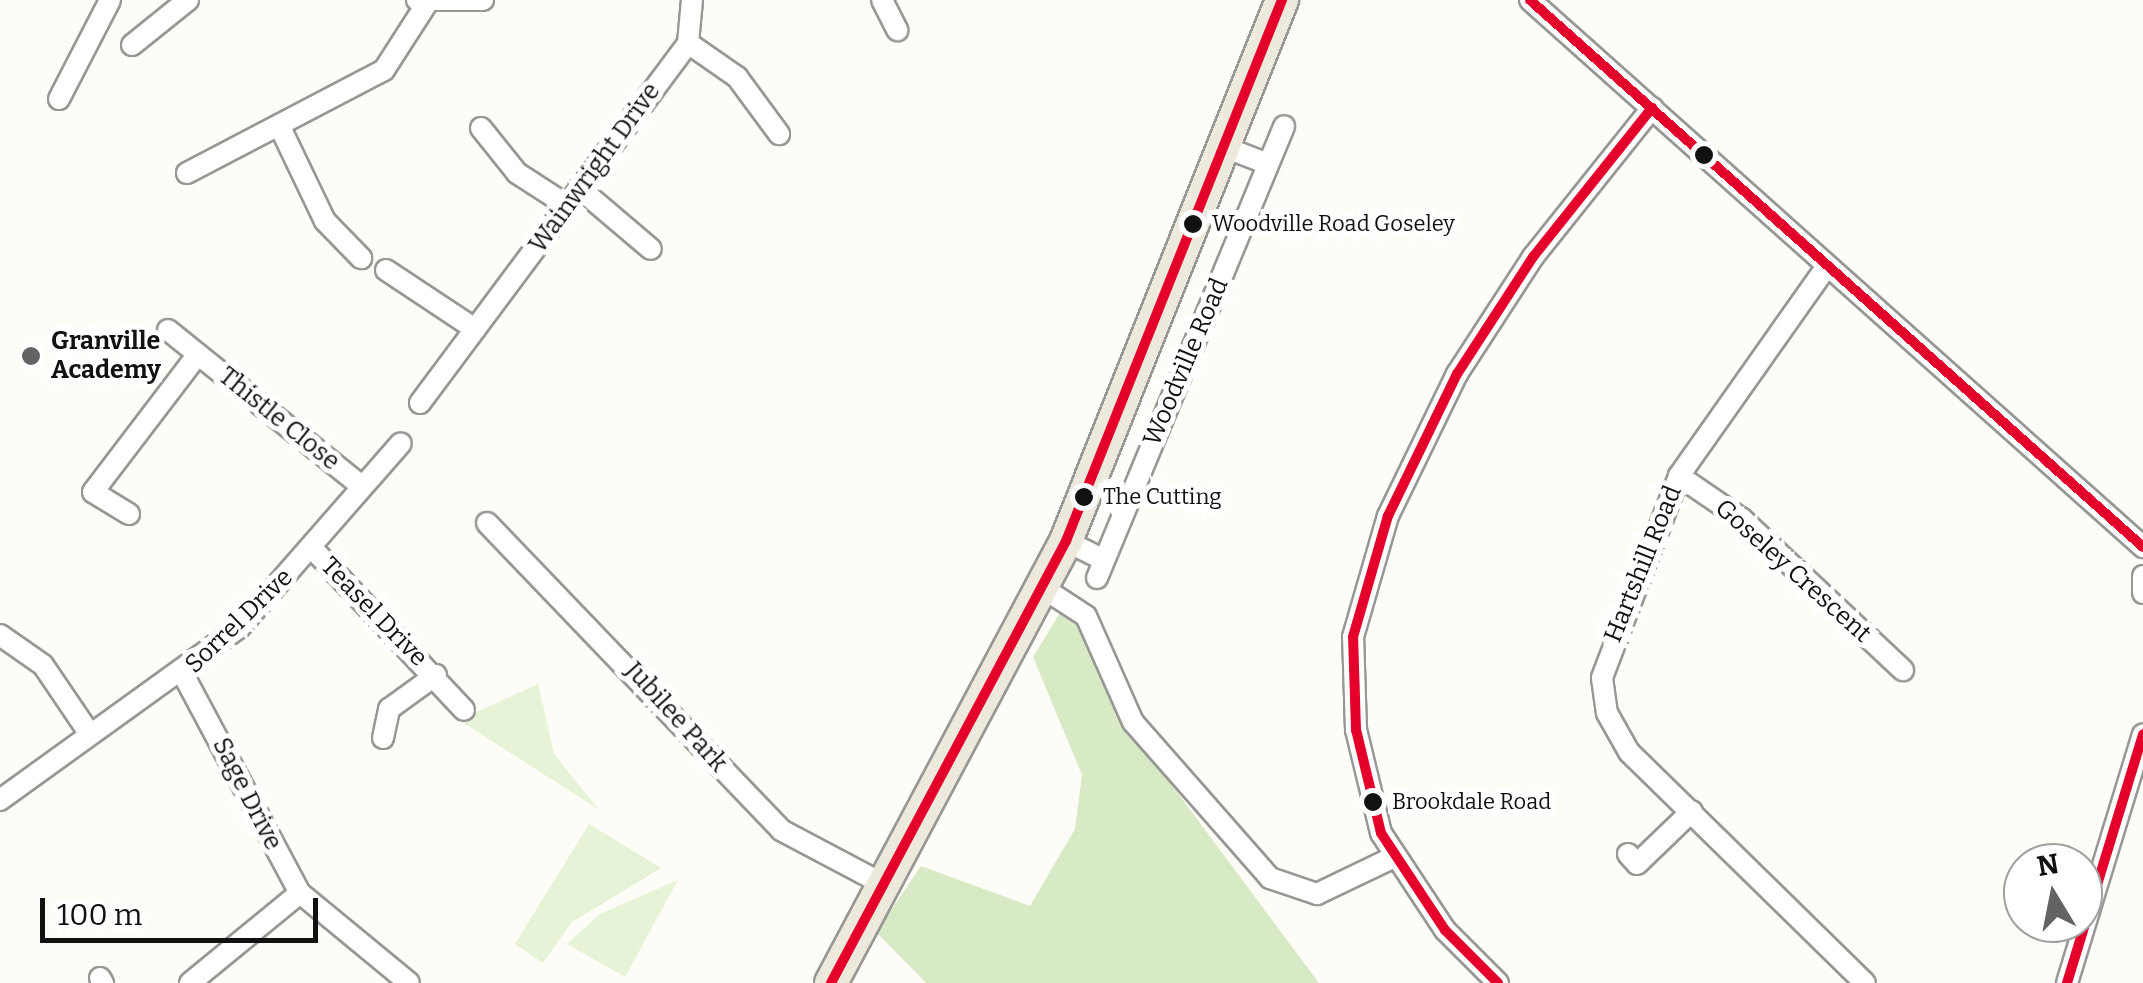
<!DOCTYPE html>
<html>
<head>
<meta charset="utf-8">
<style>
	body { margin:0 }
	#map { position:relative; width:2143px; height:983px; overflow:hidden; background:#fdfcf7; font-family:Bitter,serif }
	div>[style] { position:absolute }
	.green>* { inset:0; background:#e7f3d7 }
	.forest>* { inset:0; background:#d8eac5 }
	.roads { filter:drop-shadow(2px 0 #979795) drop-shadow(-2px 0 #979795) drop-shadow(0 2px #979795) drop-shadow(0 -2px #979795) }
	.minor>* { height:20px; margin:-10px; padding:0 10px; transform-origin:10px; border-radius:10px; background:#fffffe }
	.primary>* { height:32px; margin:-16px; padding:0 16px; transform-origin:16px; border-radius:16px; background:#ede9dc }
	.bus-1>* { height:10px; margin:-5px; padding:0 5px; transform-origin:5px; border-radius:5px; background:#e4002b }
	.dots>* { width:28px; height:28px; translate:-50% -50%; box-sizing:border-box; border:5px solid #fff; border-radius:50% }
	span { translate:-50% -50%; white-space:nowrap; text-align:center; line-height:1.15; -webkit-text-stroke:10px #fff; paint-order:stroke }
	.bus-label { font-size:22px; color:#111 }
	.left { translate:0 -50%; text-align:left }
	.street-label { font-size:25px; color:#111 }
	.poi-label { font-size:25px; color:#111; font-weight:700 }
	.north { position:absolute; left:2003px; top:843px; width:100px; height:100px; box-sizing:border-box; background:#fff; border:2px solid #a0a0a0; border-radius:50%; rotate:350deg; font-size:28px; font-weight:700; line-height:40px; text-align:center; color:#111 }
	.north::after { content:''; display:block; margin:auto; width:35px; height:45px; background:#646362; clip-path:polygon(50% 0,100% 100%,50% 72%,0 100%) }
	.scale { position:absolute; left:40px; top:898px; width:278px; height:45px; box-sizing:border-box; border:5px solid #111; border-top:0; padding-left:12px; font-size:30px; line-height:35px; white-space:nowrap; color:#111; -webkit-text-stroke:8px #fff; paint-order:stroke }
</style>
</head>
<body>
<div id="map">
	<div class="green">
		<i style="clip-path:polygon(538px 684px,554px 754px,598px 809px,459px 720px)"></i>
		<i style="clip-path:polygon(589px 824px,661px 868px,572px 922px,543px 963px,515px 944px)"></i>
		<i style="clip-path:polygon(678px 880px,625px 977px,567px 944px,600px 914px)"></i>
	</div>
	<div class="forest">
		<i style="clip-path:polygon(1063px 608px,1078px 619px,1127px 725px,1319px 983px,926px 983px,876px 932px,921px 866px,1030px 906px,1075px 829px,1082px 775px,1033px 657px)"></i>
	</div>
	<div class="roads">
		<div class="minor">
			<i style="left:417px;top:0;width:66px"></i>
			<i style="left:882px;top:0;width:34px;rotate:63deg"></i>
			<i style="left:1530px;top:0;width:822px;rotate:41.74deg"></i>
			<i style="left:688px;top:43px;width:60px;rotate:34.8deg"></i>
			<i style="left:737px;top:77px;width:71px;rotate:53.6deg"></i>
			<i style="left:132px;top:45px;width:72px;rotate:-38.8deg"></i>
			<i style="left:59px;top:99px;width:111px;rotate:-62.7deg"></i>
			<i style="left:279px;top:125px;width:106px;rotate:64.4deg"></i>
			<i style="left:325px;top:221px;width:52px;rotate:45.8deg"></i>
			<i style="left:481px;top:128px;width:58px;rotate:51.3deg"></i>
			<i style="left:517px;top:173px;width:61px;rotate:32.9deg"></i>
			<i style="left:1224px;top:147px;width:47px;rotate:21.1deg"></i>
			<i style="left:187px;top:173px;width:222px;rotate:-27.6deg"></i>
			<i style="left:384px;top:70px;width:80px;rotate:-57.3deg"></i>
			<i style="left:579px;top:188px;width:94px;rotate:40.3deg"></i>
			<i style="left:1827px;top:266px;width:257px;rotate:125.2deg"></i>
			<i style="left:1679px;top:476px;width:216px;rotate:110.9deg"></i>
			<i style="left:1602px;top:678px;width:35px;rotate:82deg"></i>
			<i style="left:1607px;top:713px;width:45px;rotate:60.6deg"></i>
			<i style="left:1629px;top:752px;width:330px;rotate:44.4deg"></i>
			<i style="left:386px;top:270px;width:107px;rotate:33.5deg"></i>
			<i style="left:168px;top:330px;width:247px;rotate:38.9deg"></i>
			<i style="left:420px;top:403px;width:449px;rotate:-53.3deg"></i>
			<i style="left:688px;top:43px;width:43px;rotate:-84.7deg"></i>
			<i style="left:1679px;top:476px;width:76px;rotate:34.3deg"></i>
			<i style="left:1742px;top:519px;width:221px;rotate:43.2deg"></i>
			<i style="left:129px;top:514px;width:42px;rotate:-148.6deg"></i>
			<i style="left:93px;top:492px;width:173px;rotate:-52.7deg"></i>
			<i style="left:487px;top:523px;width:425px;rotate:46.2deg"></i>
			<i style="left:781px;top:830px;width:118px;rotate:27.9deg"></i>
			<i style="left:1066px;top:541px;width:42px;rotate:26.6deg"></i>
			<i style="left:312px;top:548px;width:222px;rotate:46.8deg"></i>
			<i style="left:2143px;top:576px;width:17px;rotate:90deg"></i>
			<i style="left:1097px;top:578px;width:489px;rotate:-67.5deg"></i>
			<i style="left:1043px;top:588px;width:51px;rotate:33.1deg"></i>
			<i style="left:1086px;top:616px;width:116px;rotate:66.1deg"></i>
			<i style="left:1133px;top:722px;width:208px;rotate:48.7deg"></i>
			<i style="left:1270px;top:878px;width:50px;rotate:18.8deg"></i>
			<i style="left:1317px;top:894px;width:83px;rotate:-25.6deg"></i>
			<i style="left:0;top:635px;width:52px;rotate:34.9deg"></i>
			<i style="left:43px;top:665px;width:82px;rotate:55.9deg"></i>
			<i style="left:184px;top:676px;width:246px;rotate:61.9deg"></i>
			<i style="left:300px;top:893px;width:141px;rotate:39.5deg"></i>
			<i style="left:383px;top:738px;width:30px;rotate:-78deg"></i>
			<i style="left:389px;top:709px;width:58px;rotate:-35.9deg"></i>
			<i style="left:0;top:800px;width:296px;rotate:-35.8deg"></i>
			<i style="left:240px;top:627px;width:244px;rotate:-48.8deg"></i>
			<i style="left:1628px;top:854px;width:13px;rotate:48deg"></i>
			<i style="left:1637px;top:864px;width:76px;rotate:-43.9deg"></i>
			<i style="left:100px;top:978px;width:6px;rotate:59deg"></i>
			<i style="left:190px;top:983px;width:142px;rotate:-39.3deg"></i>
			<i style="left:1498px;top:983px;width:75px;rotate:-135deg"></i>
			<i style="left:1445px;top:930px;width:116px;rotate:-123.4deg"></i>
			<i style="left:1381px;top:833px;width:106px;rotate:-103.6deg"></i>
			<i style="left:1356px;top:730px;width:93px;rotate:-91.8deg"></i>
			<i style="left:1353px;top:637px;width:126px;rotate:-73.9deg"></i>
			<i style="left:1388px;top:516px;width:158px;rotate:-64.1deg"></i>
			<i style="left:1457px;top:374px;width:140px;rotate:-57deg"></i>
			<i style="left:1533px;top:257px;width:191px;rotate:-51.4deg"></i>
			<i style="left:2067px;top:983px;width:260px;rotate:-73deg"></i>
		</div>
		<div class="primary">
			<i style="left:831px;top:983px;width:501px;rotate:-62deg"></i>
			<i style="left:1066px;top:541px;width:583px;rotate:-68.24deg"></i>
		</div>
	</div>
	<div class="bus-1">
		<i style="left:1530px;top:0;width:822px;rotate:41.74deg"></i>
		<i style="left:831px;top:983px;width:501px;rotate:-62deg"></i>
		<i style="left:1066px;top:541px;width:583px;rotate:-68.24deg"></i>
		<i style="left:1498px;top:983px;width:75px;rotate:-135deg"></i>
		<i style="left:1445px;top:930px;width:116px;rotate:-123.4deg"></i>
		<i style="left:1381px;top:833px;width:106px;rotate:-103.6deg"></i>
		<i style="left:1356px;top:730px;width:93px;rotate:-91.8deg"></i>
		<i style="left:1353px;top:637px;width:126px;rotate:-73.9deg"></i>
		<i style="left:1388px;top:516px;width:158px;rotate:-64.1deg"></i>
		<i style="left:1457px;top:374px;width:140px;rotate:-57deg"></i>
		<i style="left:1533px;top:257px;width:191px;rotate:-51.4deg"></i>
		<i style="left:2067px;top:983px;width:260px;rotate:-73deg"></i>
	</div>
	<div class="dots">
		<i style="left:1704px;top:155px;background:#111"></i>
		<i style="left:1193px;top:224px;background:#111"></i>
		<i style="left:31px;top:356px;background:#646362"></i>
		<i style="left:1084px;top:497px;background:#111"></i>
		<i style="left:1373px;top:802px;background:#111"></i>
	</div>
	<div class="bus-label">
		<span class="left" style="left:1212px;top:224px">Woodville Road Goseley</span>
		<span class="left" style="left:1103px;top:497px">The Cutting</span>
		<span class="left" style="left:1392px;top:802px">Brookdale Road</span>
	</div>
	<div class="street-label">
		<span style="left:595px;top:168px;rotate:-54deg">Wainwright Drive</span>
		<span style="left:1186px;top:362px;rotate:-67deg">Woodville Road</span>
		<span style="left:279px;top:419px;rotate:39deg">Thistle Close</span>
		<span style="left:1643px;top:564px;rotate:-68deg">Hartshill Road</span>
		<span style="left:1793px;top:571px;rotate:42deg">Goseley Crescent</span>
		<span style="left:374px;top:612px;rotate:46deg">Teasel Drive</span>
		<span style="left:239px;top:621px;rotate:-44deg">Sorrel Drive</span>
		<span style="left:676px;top:717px;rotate:48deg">Jubilee Park</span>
		<span style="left:247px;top:794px;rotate:63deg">Sage Drive</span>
	</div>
	<div class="poi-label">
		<span class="left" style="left:51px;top:356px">Granville<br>Academy</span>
	</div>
	<div class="north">N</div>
	<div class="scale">100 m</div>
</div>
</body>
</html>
